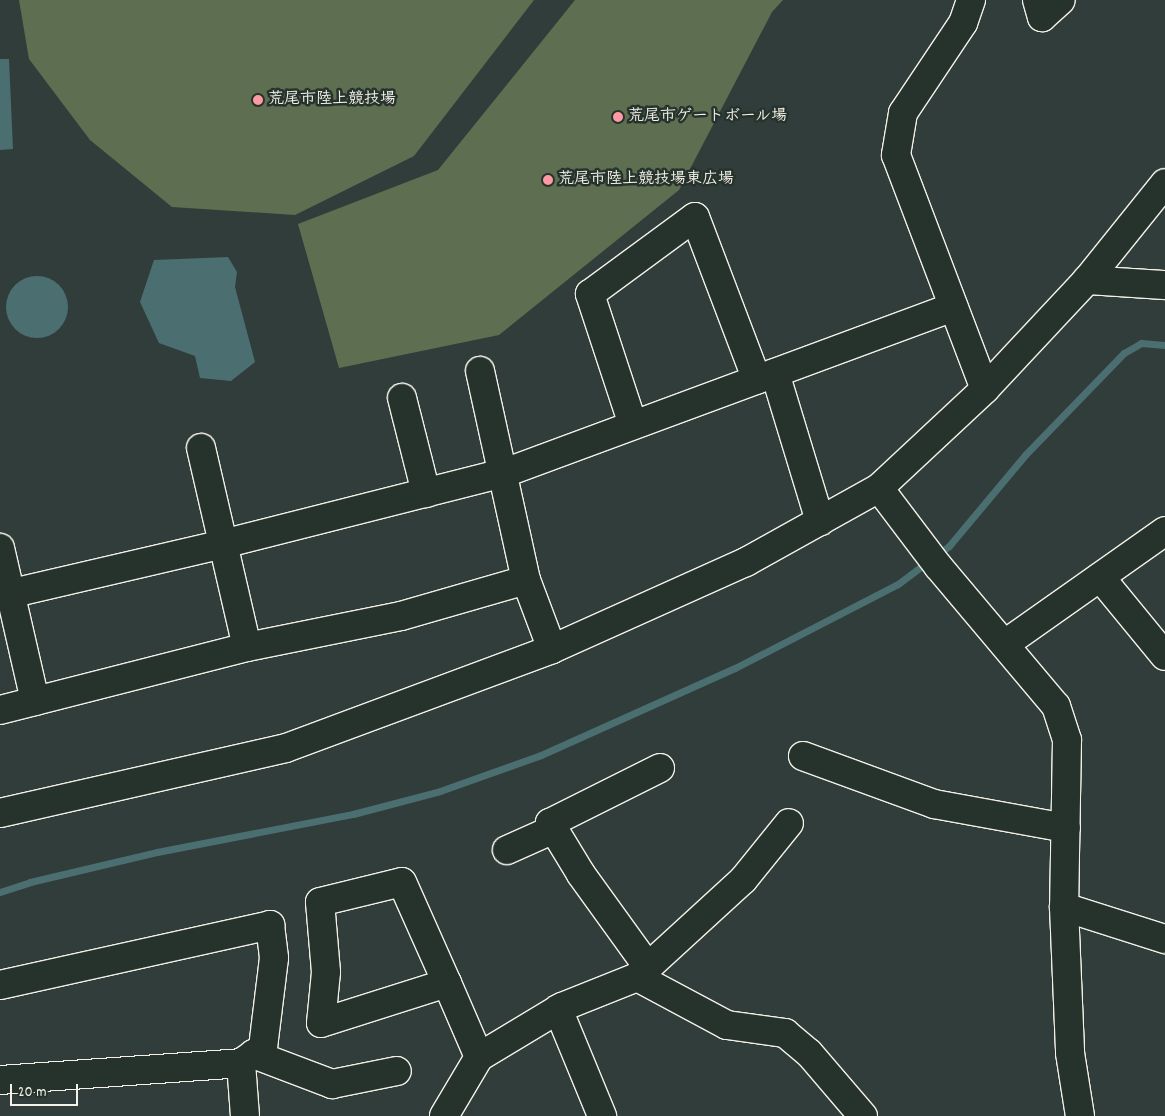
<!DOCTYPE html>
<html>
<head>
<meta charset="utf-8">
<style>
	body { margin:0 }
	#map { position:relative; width:1165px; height:1116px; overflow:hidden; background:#313d3b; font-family:Dekko,"Klee One",sans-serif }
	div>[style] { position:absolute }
	.green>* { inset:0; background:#5e6e50 }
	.water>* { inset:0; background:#4b6f71 }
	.round { border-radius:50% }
	.stream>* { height:7px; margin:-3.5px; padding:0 3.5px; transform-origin:3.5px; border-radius:3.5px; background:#4b6f71 }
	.roads { filter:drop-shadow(1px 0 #f4f1e8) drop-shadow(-1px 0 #f4f1e8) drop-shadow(0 1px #f4f1e8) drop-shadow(0 -1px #f4f1e8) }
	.minor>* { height:28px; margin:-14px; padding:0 14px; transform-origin:14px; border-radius:14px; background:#26332d }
	.dots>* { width:14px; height:14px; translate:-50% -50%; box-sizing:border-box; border:2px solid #26332d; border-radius:50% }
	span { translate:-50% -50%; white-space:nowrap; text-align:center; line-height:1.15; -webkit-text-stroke:5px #26332d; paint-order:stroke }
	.poi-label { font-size:16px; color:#f4f1e8; font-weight:700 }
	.left { translate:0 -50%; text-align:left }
	.scale { position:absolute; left:10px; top:1084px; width:68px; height:22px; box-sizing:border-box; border:2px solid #f4f1e8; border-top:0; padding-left:6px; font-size:15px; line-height:18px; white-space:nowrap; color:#f4f1e8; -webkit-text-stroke:4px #26332d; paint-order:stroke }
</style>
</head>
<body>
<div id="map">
	<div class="green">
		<i style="clip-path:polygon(19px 0,534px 0,414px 156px,295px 215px,172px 207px,90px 140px,29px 59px)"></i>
		<i style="clip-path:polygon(575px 0,783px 0,772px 12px,679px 190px,499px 335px,339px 368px,298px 224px,438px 170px)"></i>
	</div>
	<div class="water">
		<i style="clip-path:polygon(0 59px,9px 59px,13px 149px,0 150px)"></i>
		<i style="clip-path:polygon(228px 257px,237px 272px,235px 287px,255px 362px,231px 381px,200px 378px,195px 356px,159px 343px,140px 302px,154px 260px)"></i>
		<i class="round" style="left:6px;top:276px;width:62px;height:62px"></i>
	</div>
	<div class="stream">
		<i style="left:937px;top:555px;width:15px;rotate:-37deg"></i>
		<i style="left:949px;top:546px;width:119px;rotate:-50.1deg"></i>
		<i style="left:1025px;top:455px;width:142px;rotate:-45.9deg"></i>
		<i style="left:1124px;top:353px;width:20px;rotate:-30deg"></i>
		<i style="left:1141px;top:343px;width:24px;rotate:5deg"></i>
		<i style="left:0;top:892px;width:32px;rotate:-18deg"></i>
		<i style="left:30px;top:882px;width:130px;rotate:-13.3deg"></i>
		<i style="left:157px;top:852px;width:200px;rotate:-11deg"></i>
		<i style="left:353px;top:814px;width:90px;rotate:-14.8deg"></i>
		<i style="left:440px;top:791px;width:107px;rotate:-19.6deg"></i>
		<i style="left:541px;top:755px;width:213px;rotate:-24.2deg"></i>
		<i style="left:735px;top:668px;width:183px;rotate:-27.3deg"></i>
		<i style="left:898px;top:584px;width:38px;rotate:-37deg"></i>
	</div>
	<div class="roads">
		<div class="minor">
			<i style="left:971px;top:0;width:24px;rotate:109deg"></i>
			<i style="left:963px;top:23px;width:108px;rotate:123.7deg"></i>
			<i style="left:903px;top:113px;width:43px;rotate:99.5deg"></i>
			<i style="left:896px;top:155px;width:250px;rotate:69.2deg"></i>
			<i style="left:1037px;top:0;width:18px;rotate:74deg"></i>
			<i style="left:1042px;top:17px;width:25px;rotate:-42deg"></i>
			<i style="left:1087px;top:280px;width:78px;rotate:3.7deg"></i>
			<i style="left:480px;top:371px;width:214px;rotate:77.6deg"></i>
			<i style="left:775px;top:373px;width:155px;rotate:73.1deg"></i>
			<i style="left:402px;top:398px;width:98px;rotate:75.8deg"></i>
			<i style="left:633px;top:425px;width:138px;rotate:-108.2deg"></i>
			<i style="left:590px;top:294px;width:130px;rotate:-36.3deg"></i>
			<i style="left:695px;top:217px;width:174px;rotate:69.2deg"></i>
			<i style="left:201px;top:448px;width:204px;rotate:77deg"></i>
			<i style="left:879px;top:488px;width:98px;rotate:52.9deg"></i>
			<i style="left:938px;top:566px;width:183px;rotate:49.9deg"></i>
			<i style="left:1056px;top:706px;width:36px;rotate:72deg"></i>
			<i style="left:1067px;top:740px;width:167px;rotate:91deg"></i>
			<i style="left:1064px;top:907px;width:146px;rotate:87.6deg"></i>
			<i style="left:1070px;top:1053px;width:64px;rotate:81deg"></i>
			<i style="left:0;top:548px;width:157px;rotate:77.1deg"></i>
			<i style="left:1100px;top:577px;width:102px;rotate:50.6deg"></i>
			<i style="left:0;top:596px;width:229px;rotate:-13.1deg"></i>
			<i style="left:223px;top:544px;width:293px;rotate:-14.2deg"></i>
			<i style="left:507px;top:472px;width:476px;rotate:-20.3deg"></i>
			<i style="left:1005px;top:644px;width:196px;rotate:-35.2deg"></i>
			<i style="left:0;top:710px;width:255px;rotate:-14.3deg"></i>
			<i style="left:247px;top:647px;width:157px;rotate:-11.4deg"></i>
			<i style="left:401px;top:616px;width:130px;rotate:-16.1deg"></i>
			<i style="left:526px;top:580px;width:74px;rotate:69.4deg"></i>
			<i style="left:803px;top:756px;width:140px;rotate:20.1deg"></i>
			<i style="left:934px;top:804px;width:134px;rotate:10.3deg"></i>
			<i style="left:0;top:813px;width:293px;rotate:-12.8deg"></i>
			<i style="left:286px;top:748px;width:284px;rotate:-20.4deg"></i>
			<i style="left:552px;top:649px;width:213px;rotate:-24.2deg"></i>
			<i style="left:746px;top:562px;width:152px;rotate:-29.1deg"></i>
			<i style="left:879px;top:488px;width:145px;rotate:-43deg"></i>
			<i style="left:985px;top:389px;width:149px;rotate:-46.9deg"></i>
			<i style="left:1087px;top:280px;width:124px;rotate:-51.2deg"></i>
			<i style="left:507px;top:850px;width:51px;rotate:-24.1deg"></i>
			<i style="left:1064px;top:907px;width:106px;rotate:17.6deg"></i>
			<i style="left:648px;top:967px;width:115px;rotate:-125.8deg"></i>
			<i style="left:581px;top:874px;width:60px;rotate:-121.3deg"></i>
			<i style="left:550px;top:823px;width:123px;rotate:-26.6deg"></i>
			<i style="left:637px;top:977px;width:144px;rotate:-42.5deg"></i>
			<i style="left:743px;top:880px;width:73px;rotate:-51.1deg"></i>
			<i style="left:447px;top:983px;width:132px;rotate:162.4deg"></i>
			<i style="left:321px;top:1023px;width:51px;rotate:-84.4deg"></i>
			<i style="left:326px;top:972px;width:70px;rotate:-94.9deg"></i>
			<i style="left:320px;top:902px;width:84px;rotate:-13.7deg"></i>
			<i style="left:402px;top:882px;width:111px;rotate:66deg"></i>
			<i style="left:447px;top:983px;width:81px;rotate:66.6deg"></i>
			<i style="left:0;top:985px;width:277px;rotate:-12.5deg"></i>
			<i style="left:270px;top:925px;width:33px;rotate:83deg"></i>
			<i style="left:274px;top:958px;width:91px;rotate:97deg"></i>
			<i style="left:263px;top:1048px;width:27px;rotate:146deg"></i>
			<i style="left:241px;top:1063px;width:53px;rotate:85.7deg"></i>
			<i style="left:558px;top:1009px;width:116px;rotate:67.6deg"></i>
			<i style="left:253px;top:1054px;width:85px;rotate:20.8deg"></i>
			<i style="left:332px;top:1084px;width:66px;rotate:-11.3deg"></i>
			<i style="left:0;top:1080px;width:242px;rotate:-4deg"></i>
			<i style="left:444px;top:1116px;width:69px;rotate:-59.3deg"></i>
			<i style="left:479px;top:1057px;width:97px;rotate:-31.1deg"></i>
			<i style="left:562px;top:1007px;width:81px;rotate:-21.8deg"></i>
			<i style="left:637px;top:977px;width:102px;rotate:28.1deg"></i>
			<i style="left:727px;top:1025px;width:59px;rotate:7.9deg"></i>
			<i style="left:785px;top:1033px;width:31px;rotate:40deg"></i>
			<i style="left:809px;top:1053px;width:83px;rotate:49.4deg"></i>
		</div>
	</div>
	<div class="dots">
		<i style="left:258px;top:100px;background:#ff9aa2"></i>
		<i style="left:618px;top:117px;background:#ff9aa2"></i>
		<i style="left:548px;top:180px;background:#ff9aa2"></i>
	</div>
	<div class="poi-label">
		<span class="left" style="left:268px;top:100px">荒尾市陸上競技場</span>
		<span class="left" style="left:628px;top:117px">荒尾市ゲートボール場</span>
		<span class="left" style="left:558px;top:180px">荒尾市陸上競技場東広場</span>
	</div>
	<div class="scale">20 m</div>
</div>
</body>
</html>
